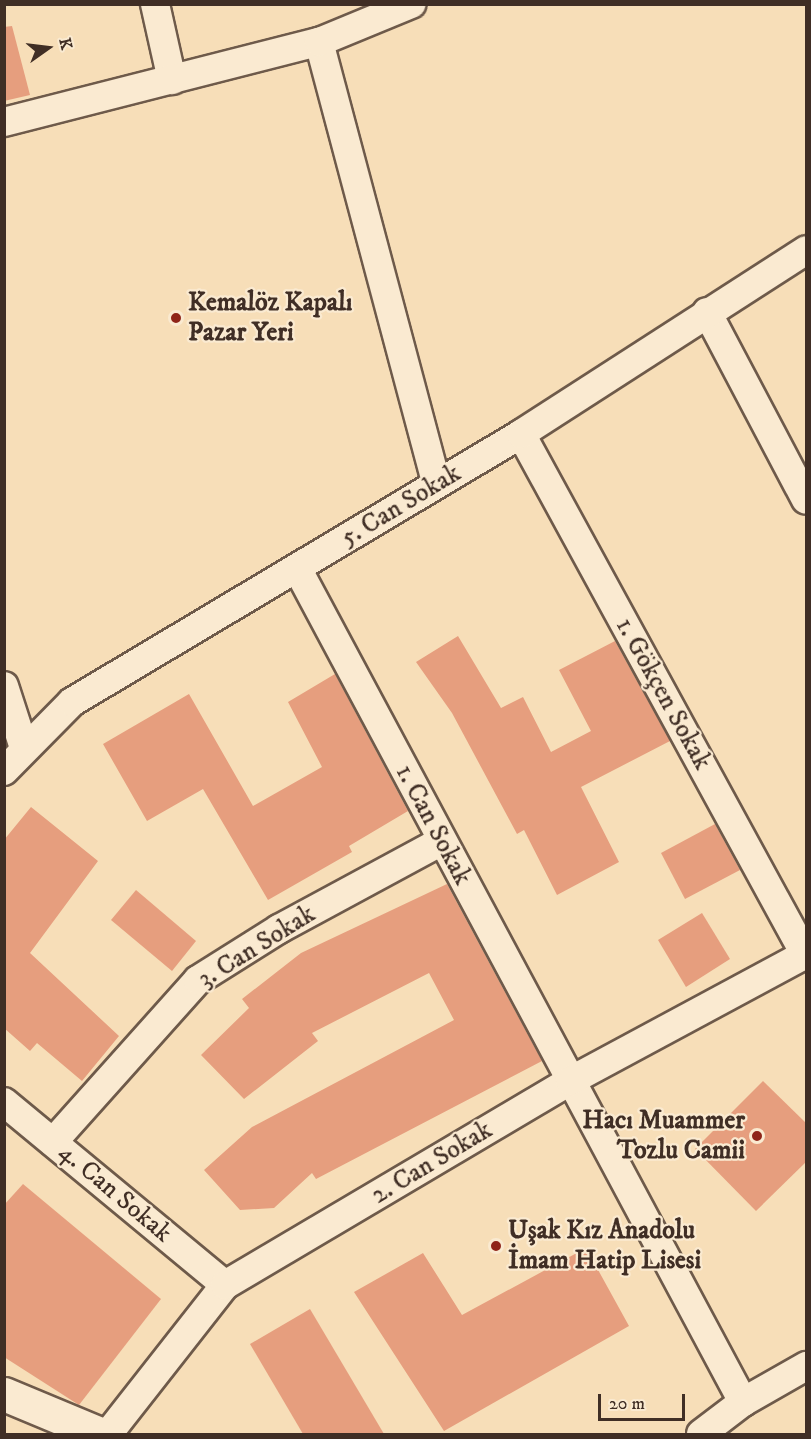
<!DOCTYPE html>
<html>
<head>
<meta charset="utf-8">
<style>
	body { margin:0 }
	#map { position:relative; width:811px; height:1439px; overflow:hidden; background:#f7deb8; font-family:"IM FELL DW Pica",serif }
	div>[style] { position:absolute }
	.building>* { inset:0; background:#e69e7e }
	.roads { filter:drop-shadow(2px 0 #6e5a4a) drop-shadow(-2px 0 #6e5a4a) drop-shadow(0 2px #6e5a4a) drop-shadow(0 -2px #6e5a4a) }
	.minor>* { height:28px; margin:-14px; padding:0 14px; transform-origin:14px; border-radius:14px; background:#faead1 }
	.tertiary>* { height:33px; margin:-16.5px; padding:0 16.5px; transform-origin:16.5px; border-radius:16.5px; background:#faead1 }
	.dots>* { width:16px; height:16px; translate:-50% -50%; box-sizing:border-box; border:3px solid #faead1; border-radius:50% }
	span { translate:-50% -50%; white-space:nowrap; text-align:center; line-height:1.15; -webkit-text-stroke:4.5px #faead1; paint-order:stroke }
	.poi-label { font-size:26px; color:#402e25; font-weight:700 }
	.left { translate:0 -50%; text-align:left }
	.right { translate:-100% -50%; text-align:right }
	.street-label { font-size:26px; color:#402e25 }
	.frame { position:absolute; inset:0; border:6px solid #402e25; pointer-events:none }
	.north { position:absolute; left:18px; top:18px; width:60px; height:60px; -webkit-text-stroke:4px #faead1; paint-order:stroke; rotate:76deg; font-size:16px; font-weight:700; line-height:24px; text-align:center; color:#402e25 }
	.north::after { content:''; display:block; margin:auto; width:21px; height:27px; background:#402e25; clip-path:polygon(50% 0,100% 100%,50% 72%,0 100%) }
	.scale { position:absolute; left:598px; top:1394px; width:87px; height:27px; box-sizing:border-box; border:3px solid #402e25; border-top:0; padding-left:8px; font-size:18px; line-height:21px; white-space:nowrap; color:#402e25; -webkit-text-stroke:4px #faead1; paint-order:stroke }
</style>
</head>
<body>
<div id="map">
	<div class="building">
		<i style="clip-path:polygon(12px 26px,30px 95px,4px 101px,4px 27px)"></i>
		<i style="clip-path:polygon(458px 636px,501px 708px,523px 697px,551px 752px,591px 731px,559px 670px,615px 641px,670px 741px,581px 787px,619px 862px,557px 895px,524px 830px,517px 834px,452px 713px,416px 662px)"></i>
		<i style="clip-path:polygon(335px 674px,408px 811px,349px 846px,352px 852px,268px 900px,203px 789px,147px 821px,103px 744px,189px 694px,253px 806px,322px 767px,288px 702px)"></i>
		<i style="clip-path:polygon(31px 807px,98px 861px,30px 953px,119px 1036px,82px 1081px,37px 1043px,30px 1051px,4px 1028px,4px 840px)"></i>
		<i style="clip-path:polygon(715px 824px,740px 870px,685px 899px,661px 853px)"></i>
		<i style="clip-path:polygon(447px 884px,542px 1061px,316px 1179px,312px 1173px,274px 1208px,240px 1210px,204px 1170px,252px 1127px,454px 1020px,429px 973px,312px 1033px,318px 1041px,244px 1099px,201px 1055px,249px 1008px,242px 999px,301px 953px)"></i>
		<i style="clip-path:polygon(136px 890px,196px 941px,172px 971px,111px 920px)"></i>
		<i style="clip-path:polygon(702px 913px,730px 959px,686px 987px,658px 940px)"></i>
		<i style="clip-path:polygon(763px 1081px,807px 1124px,807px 1161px,756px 1211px,695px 1149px)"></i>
		<i style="clip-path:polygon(23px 1184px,161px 1299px,79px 1405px,4px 1357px,4px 1205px)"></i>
		<i style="clip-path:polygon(586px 1248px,629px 1326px,444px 1431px,354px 1292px,423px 1253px,462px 1315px)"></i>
		<i style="clip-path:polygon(310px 1309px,384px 1434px,303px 1434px,250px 1344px)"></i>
	</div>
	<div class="roads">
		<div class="minor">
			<i style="left:155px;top:4px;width:78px;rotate:77.4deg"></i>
			<i style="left:319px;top:42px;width:457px;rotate:75.1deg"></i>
			<i style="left:4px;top:122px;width:325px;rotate:-14.3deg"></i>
			<i style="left:319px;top:42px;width:100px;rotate:-22.4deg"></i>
			<i style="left:707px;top:312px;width:212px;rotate:62.2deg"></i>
			<i style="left:521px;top:434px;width:595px;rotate:61.37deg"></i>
			<i style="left:297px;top:568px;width:946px;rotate:61.86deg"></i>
			<i style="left:4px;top:686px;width:65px;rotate:72.1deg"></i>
			<i style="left:4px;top:771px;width:97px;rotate:-45.4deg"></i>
			<i style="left:72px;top:702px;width:523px;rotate:-30.83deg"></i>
			<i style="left:521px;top:434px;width:339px;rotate:-32.8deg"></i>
			<i style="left:4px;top:1102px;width:287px;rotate:39.6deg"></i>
			<i style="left:53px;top:1142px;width:217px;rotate:-48.2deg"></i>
			<i style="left:198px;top:980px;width:96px;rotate:-32.2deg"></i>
			<i style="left:279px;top:929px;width:185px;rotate:-28.4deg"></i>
			<i style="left:108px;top:1434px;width:189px;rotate:-51.9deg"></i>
			<i style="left:225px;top:1285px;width:401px;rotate:-30.6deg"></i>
			<i style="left:570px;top:1081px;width:268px;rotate:-28.3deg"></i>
			<i style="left:701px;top:1434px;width:53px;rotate:-37.3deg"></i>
			<i style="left:743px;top:1402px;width:73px;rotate:-29.7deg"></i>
		</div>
		<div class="tertiary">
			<i style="left:4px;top:1394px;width:104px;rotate:22.6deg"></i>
		</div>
	</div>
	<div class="dots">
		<i style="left:176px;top:318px;background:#8f2418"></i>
		<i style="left:757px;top:1136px;background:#8f2418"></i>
		<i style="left:496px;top:1246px;background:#8f2418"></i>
	</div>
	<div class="poi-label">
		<span class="left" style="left:188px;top:318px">Kemalöz Kapalı<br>Pazar Yeri</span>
		<span class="right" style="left:745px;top:1136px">Hacı Muammer<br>Tozlu Camii</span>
		<span class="left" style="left:508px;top:1246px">Uşak Kız Anadolu<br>İmam Hatip Lisesi</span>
	</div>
	<div class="street-label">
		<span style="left:401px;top:506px;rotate:-31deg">5. Can Sokak</span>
		<span style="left:663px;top:694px;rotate:61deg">1. Gökçen Sokak</span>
		<span style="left:433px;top:825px;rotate:62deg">1. Can Sokak</span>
		<span style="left:257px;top:947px;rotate:-32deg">3. Can Sokak</span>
		<span style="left:432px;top:1163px;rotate:-31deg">2. Can Sokak</span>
		<span style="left:115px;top:1193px;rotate:40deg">4. Can Sokak</span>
	</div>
	<div class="frame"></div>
	<div class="north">K</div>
	<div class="scale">20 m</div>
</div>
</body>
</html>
